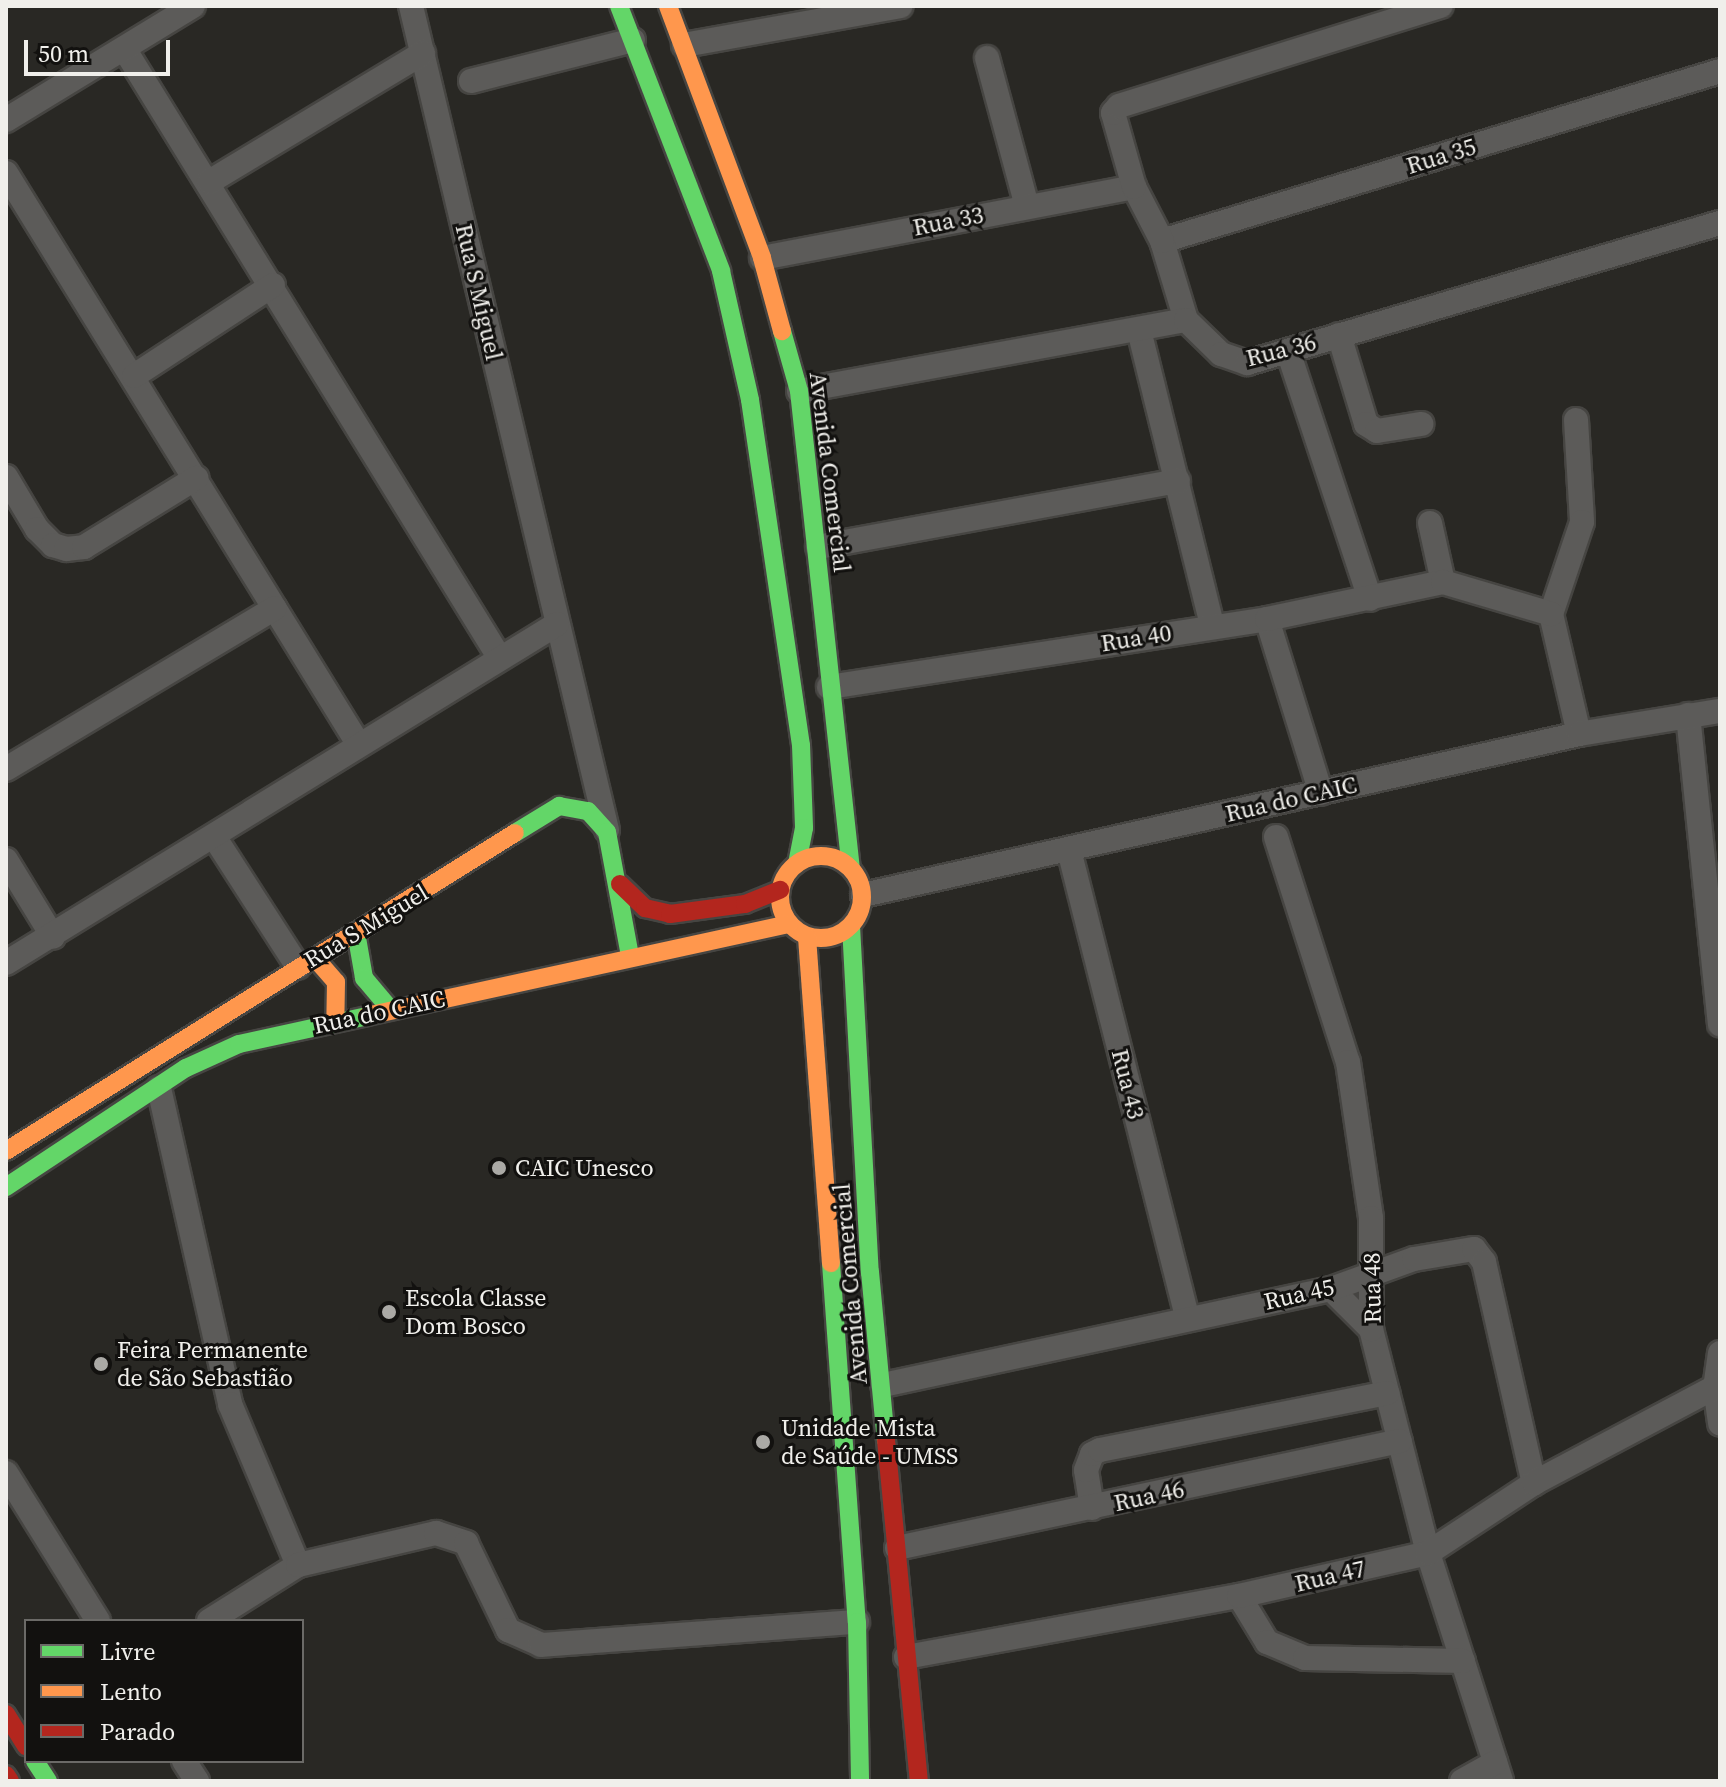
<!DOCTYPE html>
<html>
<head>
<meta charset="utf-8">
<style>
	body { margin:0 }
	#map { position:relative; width:1726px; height:1787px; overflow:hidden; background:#292824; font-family:"Source Serif 4",serif }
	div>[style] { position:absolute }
	.roads { filter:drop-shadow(2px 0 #464542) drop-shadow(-2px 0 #464542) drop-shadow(0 2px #464542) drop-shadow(0 -2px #464542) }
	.street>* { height:24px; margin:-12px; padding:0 12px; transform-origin:12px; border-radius:12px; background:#5c5b59 }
	.fast>* { height:18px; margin:-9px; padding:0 9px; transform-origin:9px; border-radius:9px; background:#63d668 }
	.slow>* { height:18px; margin:-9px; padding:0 9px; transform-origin:9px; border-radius:9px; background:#ff974d }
	.slow>.ring { margin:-9px; padding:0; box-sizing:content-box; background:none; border:18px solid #ff974d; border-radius:50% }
	.jam>* { height:18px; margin:-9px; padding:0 9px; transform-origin:9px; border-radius:9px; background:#b3261e }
	.dots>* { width:22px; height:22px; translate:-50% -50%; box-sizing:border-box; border:4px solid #12110f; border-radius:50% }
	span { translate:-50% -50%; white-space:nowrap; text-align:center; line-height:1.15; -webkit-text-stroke:6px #12110f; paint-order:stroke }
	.street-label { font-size:24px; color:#f0efeb }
	.poi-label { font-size:24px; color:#f0efeb }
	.left { translate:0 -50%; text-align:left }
	.frame { position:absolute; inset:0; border:8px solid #f0efeb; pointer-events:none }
	.legend { position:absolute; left:24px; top:1619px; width:280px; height:144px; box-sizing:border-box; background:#12110f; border:2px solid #6b6a67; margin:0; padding:10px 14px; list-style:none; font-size:24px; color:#f0efeb }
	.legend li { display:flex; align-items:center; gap:16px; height:40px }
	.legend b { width:40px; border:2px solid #6b6a67 }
	.scale { position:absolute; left:24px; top:40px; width:146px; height:36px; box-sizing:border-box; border:4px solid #f0efeb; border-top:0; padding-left:10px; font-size:24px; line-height:28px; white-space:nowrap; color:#f0efeb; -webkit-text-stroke:6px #12110f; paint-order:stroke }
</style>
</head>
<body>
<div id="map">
	<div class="roads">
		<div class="street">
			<i style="left:411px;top:6px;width:847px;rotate:76.62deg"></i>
			<i style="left:684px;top:45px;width:220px;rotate:-10.2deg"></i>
			<i style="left:125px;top:50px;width:713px;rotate:58.36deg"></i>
			<i style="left:987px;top:58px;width:153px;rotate:74.9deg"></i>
			<i style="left:471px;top:81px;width:167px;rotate:-14.2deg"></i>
			<i style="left:6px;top:120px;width:219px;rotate:-31.4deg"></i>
			<i style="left:6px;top:173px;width:672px;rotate:58.32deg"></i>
			<i style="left:209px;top:182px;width:250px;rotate:-31.1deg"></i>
			<i style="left:1162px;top:241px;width:583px;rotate:-16.94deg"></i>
			<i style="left:762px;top:258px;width:379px;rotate:-10.8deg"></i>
			<i style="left:1186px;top:320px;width:83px;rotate:-106.9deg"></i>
			<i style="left:1162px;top:241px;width:61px;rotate:-117.4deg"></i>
			<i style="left:1134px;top:187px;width:77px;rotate:-105.8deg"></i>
			<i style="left:1113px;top:113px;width:9px;rotate:-49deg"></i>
			<i style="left:1119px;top:106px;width:337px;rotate:-17.3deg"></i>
			<i style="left:1139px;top:330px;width:305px;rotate:76.1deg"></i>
			<i style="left:1339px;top:335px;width:93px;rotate:73.1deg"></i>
			<i style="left:1366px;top:424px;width:13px;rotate:32deg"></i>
			<i style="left:1377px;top:431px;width:45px;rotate:-9deg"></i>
			<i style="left:1288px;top:351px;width:261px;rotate:71.7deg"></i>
			<i style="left:134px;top:376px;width:166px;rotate:-33.2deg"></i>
			<i style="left:799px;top:391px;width:393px;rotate:-10.4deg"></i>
			<i style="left:1186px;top:320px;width:49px;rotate:44.2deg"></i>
			<i style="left:1221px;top:354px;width:28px;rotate:19deg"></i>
			<i style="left:1247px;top:363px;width:493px;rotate:-16.5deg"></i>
			<i style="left:1576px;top:420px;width:102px;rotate:86.6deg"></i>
			<i style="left:1582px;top:522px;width:97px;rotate:108.6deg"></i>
			<i style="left:1551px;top:614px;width:123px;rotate:76.9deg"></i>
			<i style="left:6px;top:477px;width:61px;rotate:59.2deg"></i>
			<i style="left:37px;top:529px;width:23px;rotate:45deg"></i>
			<i style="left:53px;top:545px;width:14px;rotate:17deg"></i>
			<i style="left:66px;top:549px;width:18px;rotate:-6deg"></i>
			<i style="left:84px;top:547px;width:132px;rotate:-31.6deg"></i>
			<i style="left:1430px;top:523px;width:60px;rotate:77.6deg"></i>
			<i style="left:818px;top:547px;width:366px;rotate:-10.4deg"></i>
			<i style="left:1267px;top:619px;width:182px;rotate:72.8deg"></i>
			<i style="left:829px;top:687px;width:443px;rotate:-8.8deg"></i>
			<i style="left:1267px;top:619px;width:180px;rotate:-11.9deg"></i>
			<i style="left:1443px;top:582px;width:113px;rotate:16.5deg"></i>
			<i style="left:1688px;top:715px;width:311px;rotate:84.1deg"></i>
			<i style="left:6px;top:769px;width:313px;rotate:-30.9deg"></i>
			<i style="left:1276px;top:837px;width:236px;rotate:72.3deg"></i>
			<i style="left:1348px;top:1062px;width:158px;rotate:81.6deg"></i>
			<i style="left:1371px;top:1218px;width:111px;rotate:90deg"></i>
			<i style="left:1371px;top:1329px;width:231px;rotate:75.7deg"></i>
			<i style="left:1428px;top:1553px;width:239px;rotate:72.2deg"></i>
			<i style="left:215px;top:838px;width:153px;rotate:57.2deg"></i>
			<i style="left:1069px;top:850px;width:483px;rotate:75.8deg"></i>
			<i style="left:6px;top:860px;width:90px;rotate:58.6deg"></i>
			<i style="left:863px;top:895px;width:734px;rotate:-12.67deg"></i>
			<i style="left:1579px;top:734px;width:143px;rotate:-9.3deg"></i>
			<i style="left:6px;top:963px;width:647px;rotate:-31.6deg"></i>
			<i style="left:159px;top:1088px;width:324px;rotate:77.3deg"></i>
			<i style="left:230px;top:1404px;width:175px;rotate:67.1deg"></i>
			<i style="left:1331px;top:1289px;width:57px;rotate:45deg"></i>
			<i style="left:1720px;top:1353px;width:34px;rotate:98deg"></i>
			<i style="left:1715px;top:1387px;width:37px;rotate:82deg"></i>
			<i style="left:883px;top:1385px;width:458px;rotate:-12.1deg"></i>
			<i style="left:1331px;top:1289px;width:88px;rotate:-19.9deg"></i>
			<i style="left:1414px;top:1259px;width:61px;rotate:-9.5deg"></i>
			<i style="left:1474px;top:1249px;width:16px;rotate:52deg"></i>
			<i style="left:1484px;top:1262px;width:227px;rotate:77.3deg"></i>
			<i style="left:6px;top:1473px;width:174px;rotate:58.1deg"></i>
			<i style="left:1092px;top:1508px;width:38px;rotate:-99deg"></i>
			<i style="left:1086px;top:1470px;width:17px;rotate:-69deg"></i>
			<i style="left:1092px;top:1454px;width:9px;rotate:-27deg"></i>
			<i style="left:1100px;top:1450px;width:293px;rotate:-11.2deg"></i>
			<i style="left:897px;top:1548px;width:514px;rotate:-12.01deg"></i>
			<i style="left:1239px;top:1596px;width:54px;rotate:58.7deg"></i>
			<i style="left:1267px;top:1642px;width:41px;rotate:22.8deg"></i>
			<i style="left:1305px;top:1658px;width:158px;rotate:1.1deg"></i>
			<i style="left:209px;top:1621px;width:105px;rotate:-32.2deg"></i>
			<i style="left:298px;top:1565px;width:142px;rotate:-13.1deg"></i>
			<i style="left:436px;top:1533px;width:32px;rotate:18deg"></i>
			<i style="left:466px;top:1543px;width:97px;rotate:64.2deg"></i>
			<i style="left:508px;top:1630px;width:36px;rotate:24deg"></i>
			<i style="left:541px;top:1645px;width:317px;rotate:-4.2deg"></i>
			<i style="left:906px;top:1657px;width:339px;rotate:-10.4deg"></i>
			<i style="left:1239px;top:1596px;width:194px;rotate:-12.8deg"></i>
			<i style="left:1428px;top:1553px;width:127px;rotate:-33.4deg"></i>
			<i style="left:1534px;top:1483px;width:205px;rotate:-27.9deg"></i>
			<i style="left:184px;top:1761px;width:24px;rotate:57deg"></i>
			<i style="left:1462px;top:1781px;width:38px;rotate:-29deg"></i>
		</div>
		<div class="fast">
			<i style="left:619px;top:6px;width:284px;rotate:68.9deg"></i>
			<i style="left:721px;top:271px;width:132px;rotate:77.3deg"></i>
			<i style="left:750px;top:400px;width:349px;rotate:81.6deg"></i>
			<i style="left:801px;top:745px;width:83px;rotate:87.9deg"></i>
			<i style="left:804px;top:828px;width:36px;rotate:101deg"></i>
			<i style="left:782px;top:331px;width:62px;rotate:74.2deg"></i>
			<i style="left:799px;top:391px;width:480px;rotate:83.8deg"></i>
			<i style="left:515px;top:833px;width:52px;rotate:-31.5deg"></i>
			<i style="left:559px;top:806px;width:29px;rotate:10deg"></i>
			<i style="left:588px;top:811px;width:28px;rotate:48deg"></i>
			<i style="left:607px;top:832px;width:126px;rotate:79.5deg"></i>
			<i style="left:851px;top:926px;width:347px;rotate:86.9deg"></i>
			<i style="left:870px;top:1272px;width:169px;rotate:84.6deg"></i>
			<i style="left:356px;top:932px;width:47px;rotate:80.1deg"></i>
			<i style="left:364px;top:978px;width:42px;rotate:49.8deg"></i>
			<i style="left:6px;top:1187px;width:216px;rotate:-33.5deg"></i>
			<i style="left:186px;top:1068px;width:58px;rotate:-24.4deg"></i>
			<i style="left:239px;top:1044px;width:131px;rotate:-12.3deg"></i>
			<i style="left:831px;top:1263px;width:360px;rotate:85.9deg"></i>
			<i style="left:857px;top:1622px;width:159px;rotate:88.9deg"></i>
			<i style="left:35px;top:1761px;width:24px;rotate:57deg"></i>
		</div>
		<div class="slow">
			<i style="left:668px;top:6px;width:269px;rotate:69.5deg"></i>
			<i style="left:762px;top:258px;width:76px;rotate:74.7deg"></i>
			<i class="ring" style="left:780px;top:856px;width:64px;height:64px"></i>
			<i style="left:807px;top:937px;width:327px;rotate:85.8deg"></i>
			<i style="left:315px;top:958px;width:32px;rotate:49deg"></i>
			<i style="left:336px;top:982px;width:39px;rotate:91deg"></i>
			<i style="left:367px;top:1016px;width:432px;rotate:-12.3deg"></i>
			<i style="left:6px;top:1151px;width:600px;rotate:-32deg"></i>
		</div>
		<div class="jam">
			<i style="left:620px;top:884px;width:35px;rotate:44deg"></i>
			<i style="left:645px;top:908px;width:26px;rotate:13deg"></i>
			<i style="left:670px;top:914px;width:76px;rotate:-7.6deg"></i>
			<i style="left:745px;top:904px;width:38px;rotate:-22deg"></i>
			<i style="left:886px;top:1440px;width:343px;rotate:84.5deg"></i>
			<i style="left:6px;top:1714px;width:38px;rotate:58deg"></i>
			<i style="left:6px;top:1775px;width:7px;rotate:56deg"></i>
		</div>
	</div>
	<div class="dots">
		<i style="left:499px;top:1168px;background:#aaa9a5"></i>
		<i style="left:389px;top:1312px;background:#aaa9a5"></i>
		<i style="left:101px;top:1364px;background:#aaa9a5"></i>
		<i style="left:763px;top:1442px;background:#aaa9a5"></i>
	</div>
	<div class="street-label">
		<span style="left:1441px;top:156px;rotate:-17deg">Rua 35</span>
		<span style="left:948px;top:221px;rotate:-11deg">Rua 33</span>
		<span style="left:479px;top:292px;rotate:77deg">Rua S Miguel</span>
		<span style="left:1281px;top:350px;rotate:-14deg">Rua 36</span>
		<span style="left:830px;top:472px;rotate:83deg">Avenida Comercial</span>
		<span style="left:1136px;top:638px;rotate:-9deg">Rua 40</span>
		<span style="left:1291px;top:799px;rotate:-13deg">Rua do CAIC</span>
		<span style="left:366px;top:926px;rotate:-31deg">Rua S Miguel</span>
		<span style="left:379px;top:1012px;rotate:-12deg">Rua do CAIC</span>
		<span style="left:1128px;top:1084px;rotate:76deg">Rua 43</span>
		<span style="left:850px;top:1284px;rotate:-95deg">Avenida Comercial</span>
		<span style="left:1372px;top:1288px;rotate:-91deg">Rua 48</span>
		<span style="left:1299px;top:1294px;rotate:-13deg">Rua 45</span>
		<span style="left:1149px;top:1496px;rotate:-12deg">Rua 46</span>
		<span style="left:1330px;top:1576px;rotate:-13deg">Rua 47</span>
	</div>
	<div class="poi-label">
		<span class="left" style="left:515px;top:1168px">CAIC Unesco</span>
		<span class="left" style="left:405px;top:1312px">Escola Classe<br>Dom Bosco</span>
		<span class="left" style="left:117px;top:1364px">Feira Permanente<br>de São Sebastião</span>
		<span class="left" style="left:781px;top:1442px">Unidade Mista<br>de Saúde - UMSS</span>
	</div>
	<div class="frame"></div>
	<ul class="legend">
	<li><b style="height:10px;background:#63d668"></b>Livre</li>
	<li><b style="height:10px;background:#ff974d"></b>Lento</li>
	<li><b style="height:10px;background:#b3261e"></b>Parado</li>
	</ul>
	<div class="scale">50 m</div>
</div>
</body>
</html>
